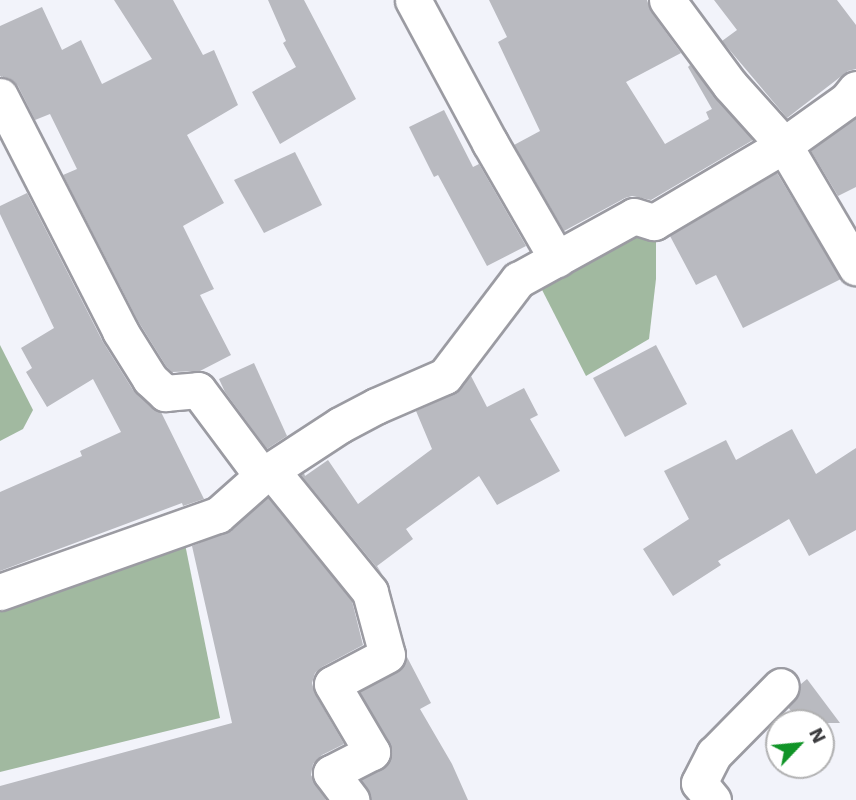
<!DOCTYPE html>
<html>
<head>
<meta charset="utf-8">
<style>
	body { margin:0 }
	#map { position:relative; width:856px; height:800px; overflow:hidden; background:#f2f3fa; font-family:"Work Sans",sans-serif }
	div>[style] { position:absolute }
	.water>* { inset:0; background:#a1b9a0 }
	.building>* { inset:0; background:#b9bac0 }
	.roads { filter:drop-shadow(2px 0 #9b9ba2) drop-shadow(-2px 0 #9b9ba2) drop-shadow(0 2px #9b9ba2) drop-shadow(0 -2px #9b9ba2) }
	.minor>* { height:35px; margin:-17.5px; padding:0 17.5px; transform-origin:17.5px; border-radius:17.5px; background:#fff }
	span { translate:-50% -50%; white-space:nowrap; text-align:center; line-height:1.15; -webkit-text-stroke:7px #fff; paint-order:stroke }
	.north { position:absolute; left:765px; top:709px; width:70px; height:70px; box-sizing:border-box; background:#fff; border:2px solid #b1b1b2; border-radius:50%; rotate:64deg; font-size:19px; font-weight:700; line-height:28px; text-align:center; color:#3c3c3f }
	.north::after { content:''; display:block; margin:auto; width:24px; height:32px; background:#109427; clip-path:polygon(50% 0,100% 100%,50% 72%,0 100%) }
</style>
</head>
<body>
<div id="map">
	<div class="water">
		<i style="clip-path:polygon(631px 223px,656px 237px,656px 279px,649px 339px,586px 376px,537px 280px)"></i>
		<i style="clip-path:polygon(0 345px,33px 410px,23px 429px,0 441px)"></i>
		<i style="clip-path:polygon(185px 544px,220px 718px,0 772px,0 609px)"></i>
	</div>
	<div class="building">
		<i style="clip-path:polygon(114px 0,173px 0,203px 55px,214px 50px,238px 105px,187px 135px,224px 203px,183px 226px,214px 289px,200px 295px,231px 355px,200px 371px,172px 372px,166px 366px,138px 321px,63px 175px,77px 169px,50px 114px,35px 120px,18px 86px,10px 79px,0 76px,0 26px,42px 7px,62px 50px,81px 40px,102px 84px,152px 59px)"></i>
		<i style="clip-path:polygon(268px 0,304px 0,356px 99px,280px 144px,252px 92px,296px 67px,283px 43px,286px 41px)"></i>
		<i style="clip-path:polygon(489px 0,647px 0,651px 12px,681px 53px,626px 82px,665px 144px,709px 119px,706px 112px,712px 109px,688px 67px,690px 65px,753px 140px,651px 200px,632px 196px,625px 198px,564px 231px,514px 145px,540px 131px,498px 42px,507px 37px)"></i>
		<i style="clip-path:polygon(714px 0,837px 0,856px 25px,856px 69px,848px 71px,787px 118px,722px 41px,737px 30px)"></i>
		<i style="clip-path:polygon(444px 110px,473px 167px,479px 164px,526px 246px,487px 266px,438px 175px,434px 177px,409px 127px)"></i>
		<i style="clip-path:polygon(856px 118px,856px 187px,838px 196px,811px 151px)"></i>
		<i style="clip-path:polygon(295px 152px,322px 205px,264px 233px,234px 180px)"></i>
		<i style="clip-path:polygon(777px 173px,841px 279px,743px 328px,716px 275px,696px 285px,670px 236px)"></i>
		<i style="clip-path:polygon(27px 193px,103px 342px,133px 390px,161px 412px,204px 499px,183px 506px,182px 503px,0 571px,0 492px,82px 456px,80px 451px,121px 432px,93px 379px,47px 407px,26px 372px,32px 368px,21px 348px,54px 328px,0 214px,0 206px)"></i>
		<i style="clip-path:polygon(656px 345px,687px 404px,625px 437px,593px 378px)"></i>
		<i style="clip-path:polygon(254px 363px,287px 436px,267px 449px,225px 392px,219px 379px)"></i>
		<i style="clip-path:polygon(471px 376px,487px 407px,524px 388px,538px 415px,530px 419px,560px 471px,497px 505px,479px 476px,406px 529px,413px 539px,377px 566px,382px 574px,301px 475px,304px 473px,305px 476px,328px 460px,358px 504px,432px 449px,416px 411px,454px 394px)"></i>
		<i style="clip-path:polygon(792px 429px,816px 474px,856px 448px,856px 530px,809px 556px,789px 519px,718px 561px,721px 565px,673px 596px,643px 549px,689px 519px,664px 471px,726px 440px,736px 460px)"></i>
		<i style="clip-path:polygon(268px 498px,352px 601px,363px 645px,322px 667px,315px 673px,312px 683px,315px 694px,344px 744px,322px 755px,313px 764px,311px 775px,326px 800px,0 800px,0 786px,232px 723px,192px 546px,231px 530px)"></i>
		<i style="clip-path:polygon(407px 657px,431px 703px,420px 709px,452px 764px,468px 800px,371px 800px,361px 780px,389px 763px,392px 752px,360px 692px,397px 672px)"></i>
		<i style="clip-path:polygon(807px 679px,840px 723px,800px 723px,788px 707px,800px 692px,801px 684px)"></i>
	</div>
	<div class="roads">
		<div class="minor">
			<i style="left:413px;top:0;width:162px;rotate:61.7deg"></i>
			<i style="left:490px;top:143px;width:134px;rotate:60deg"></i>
			<i style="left:667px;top:0;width:106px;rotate:53.5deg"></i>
			<i style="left:730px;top:85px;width:81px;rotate:48deg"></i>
			<i style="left:784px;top:145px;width:142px;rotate:59.5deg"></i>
			<i style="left:0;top:96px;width:264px;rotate:62.9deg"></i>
			<i style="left:120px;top:331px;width:57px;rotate:58deg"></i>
			<i style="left:150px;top:379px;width:21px;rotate:43deg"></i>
			<i style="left:165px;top:393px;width:33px;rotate:-5deg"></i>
			<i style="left:198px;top:390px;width:107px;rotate:53.3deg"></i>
			<i style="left:271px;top:470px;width:157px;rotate:50.9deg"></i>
			<i style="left:370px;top:592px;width:65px;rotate:74.9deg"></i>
			<i style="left:387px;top:655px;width:62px;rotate:152.2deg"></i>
			<i style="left:332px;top:684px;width:79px;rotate:59.5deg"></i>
			<i style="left:372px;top:752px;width:46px;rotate:152.9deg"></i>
			<i style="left:331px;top:773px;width:34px;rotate:53deg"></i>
			<i style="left:0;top:592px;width:231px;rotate:-19.5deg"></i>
			<i style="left:218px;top:515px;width:59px;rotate:-41.6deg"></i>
			<i style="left:262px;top:476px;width:93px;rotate:-33.2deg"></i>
			<i style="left:340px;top:425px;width:41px;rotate:-27.8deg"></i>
			<i style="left:376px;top:406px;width:75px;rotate:-23.5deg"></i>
			<i style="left:445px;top:376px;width:121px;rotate:-52.8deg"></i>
			<i style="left:518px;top:280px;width:132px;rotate:-28.9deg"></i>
			<i style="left:634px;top:216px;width:21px;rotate:17deg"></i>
			<i style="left:654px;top:222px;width:151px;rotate:-30.6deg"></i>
			<i style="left:784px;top:145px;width:77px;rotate:-35.5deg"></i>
			<i style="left:847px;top:100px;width:14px;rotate:-51deg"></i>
			<i style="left:713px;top:800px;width:22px;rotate:-129deg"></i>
			<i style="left:699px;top:783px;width:33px;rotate:-63deg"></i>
			<i style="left:714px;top:754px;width:95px;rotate:-45.4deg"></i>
		</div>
	</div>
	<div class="north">N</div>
</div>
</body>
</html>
